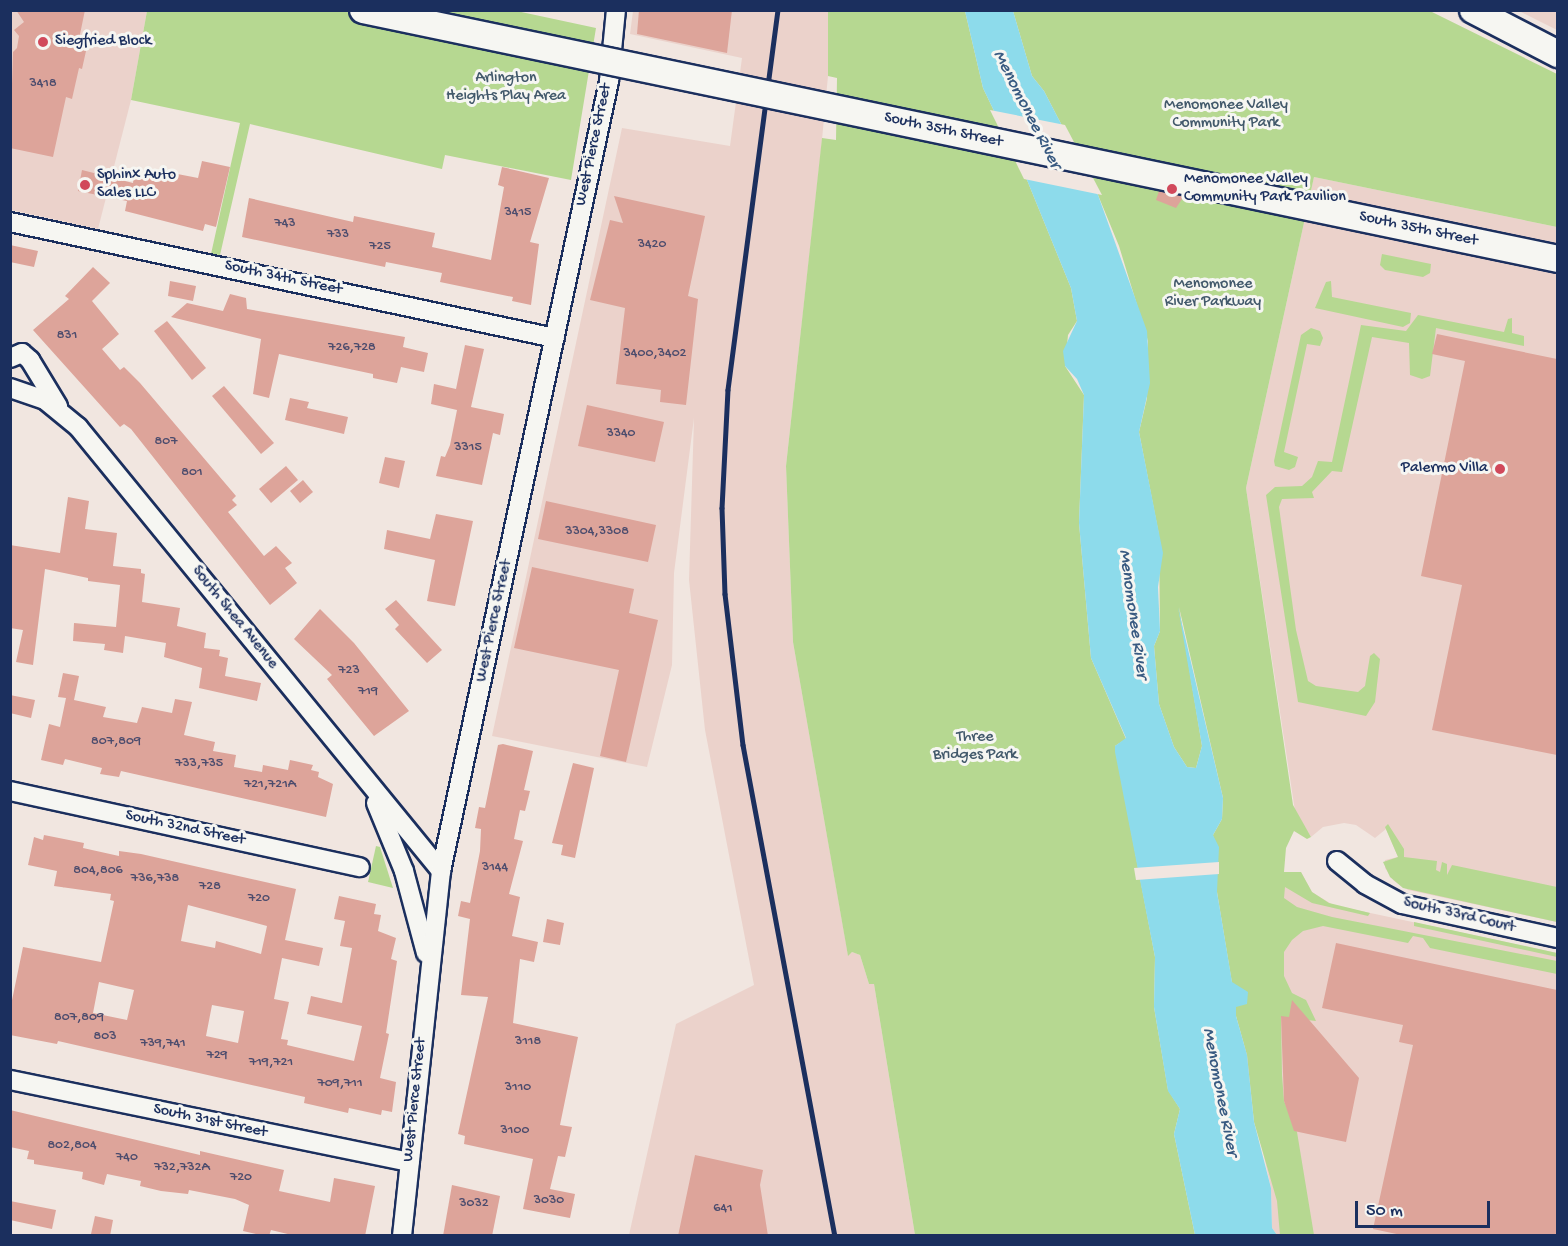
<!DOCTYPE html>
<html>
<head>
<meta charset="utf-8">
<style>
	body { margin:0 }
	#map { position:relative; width:1568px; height:1246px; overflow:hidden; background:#f1e6e0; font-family:"Gochi Hand",sans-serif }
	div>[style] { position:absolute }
	.built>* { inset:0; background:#ebd2cb }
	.green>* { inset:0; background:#b6d891 }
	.water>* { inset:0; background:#8ddbeb }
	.pier>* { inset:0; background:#f1e6e0 }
	.building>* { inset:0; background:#dda49a }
	.roads { filter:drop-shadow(2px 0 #1b2f5e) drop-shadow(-2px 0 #1b2f5e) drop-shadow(0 2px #1b2f5e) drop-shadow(0 -2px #1b2f5e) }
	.street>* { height:18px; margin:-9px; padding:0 9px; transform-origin:9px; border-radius:9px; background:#f6f6f2 }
	.secondary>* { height:26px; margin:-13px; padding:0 13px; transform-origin:13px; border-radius:13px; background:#f6f6f2 }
	.rail>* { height:4.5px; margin:-2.25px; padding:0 2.25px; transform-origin:2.25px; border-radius:2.25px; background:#1b2f5e }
	.bridges { filter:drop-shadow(2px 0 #1b2f5e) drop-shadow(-2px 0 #1b2f5e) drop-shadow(0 2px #1b2f5e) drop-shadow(0 -2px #1b2f5e) }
	.secondary-bridge>* { height:26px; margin:-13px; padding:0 13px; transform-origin:13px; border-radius:13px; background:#f6f6f2 }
	.dots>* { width:16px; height:16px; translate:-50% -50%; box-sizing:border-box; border:3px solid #f6f6f2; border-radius:50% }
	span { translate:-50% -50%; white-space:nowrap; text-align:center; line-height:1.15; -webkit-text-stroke:6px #f6f6f2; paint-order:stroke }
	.number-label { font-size:14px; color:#4c4c6d }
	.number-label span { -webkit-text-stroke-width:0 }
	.poi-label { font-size:16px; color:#1b2f5e }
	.left { translate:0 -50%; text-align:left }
	.right { translate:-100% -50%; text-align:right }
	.park-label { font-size:16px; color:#42596b }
	.street-label { font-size:16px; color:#1b2f5e }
	.water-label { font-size:18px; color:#385a81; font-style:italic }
	.frame { position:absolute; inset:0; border:12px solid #1b2f5e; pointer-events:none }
	.scale { position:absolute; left:1355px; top:1201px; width:135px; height:27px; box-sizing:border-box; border:3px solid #1b2f5e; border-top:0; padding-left:8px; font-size:18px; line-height:21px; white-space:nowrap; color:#1b2f5e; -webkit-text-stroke:4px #f6f6f2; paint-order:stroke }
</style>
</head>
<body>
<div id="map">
	<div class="built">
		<i style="clip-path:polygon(11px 11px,147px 11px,131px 100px,98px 229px,11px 210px)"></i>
		<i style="clip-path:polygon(633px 11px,828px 11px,828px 76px,821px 150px,786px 466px,793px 642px,848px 955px,852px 952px,860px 955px,869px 984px,874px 984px,915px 1235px,629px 1235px,676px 1024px,754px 985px,705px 730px,689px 580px,694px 418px,674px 573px,672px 665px,647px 767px,492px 736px,622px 128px,730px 146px,742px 58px,630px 34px)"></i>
		<i style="clip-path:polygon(1519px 11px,1557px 11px,1557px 30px)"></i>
		<i style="clip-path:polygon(1314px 177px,1557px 227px,1557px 922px,1408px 890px,1394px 881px,1385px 868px,1385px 860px,1398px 857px,1386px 829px,1375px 838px,1356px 825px,1344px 823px,1323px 827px,1311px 837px,1295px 811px,1246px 488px)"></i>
		<i style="clip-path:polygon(1301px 872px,1312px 892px,1333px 905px,1557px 953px,1557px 1235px,1277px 1235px,1272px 1228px,1271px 1188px,1254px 1111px,1236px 987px,1284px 897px,1284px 886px)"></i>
	</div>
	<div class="green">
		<i style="clip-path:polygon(512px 10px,596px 28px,571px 180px,445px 155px,442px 169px,250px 124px,220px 255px,211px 254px,240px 123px,131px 100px,147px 11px)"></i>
		<i style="clip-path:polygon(828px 11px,965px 11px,983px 88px,1027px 180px,1071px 288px,1077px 321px,1068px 335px,1065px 366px,1084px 395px,1079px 523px,1091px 658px,1126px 739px,1115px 746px,1155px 957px,1154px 1007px,1168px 1090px,1180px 1109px,1174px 1134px,1195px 1235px,915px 1235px,874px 984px,869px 984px,860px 955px,852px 952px,848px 956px,793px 642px,786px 466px,822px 138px,836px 140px,837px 78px,828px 76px)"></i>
		<i style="clip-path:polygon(1013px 11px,1430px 11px,1557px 74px,1557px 227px,1314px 177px,1246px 488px,1293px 805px,1311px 837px,1307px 839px,1294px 831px,1286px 848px,1284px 872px,1301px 872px,1312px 892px,1329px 903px,1370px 913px,1368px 916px,1312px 903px,1285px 887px,1284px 898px,1297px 907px,1332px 917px,1557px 961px,1557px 974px,1430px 948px,1423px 938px,1413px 936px,1408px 943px,1323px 926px,1303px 931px,1292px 940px,1284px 952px,1284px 976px,1292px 993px,1306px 1000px,1316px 1021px,1281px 1017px,1282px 1075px,1284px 1101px,1297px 1132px,1314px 1235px,1280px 1235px,1277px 1201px,1254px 1122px,1247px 1055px,1236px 1016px,1236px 987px,1232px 983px,1217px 892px,1213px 835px,1222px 819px,1223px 798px,1179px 607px,1202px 746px,1196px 768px,1187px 767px,1174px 747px,1159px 704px,1154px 646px,1160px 631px,1159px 535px,1139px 432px,1147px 398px,1148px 341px,1119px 246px,1098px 195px,1044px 91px,1032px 76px)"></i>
		<i style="clip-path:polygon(1382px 254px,1431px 264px,1430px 273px,1423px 277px,1385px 270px,1380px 265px)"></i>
		<i style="clip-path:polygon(1331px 281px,1332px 297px,1411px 313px,1410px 323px,1403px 327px,1315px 308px,1326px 282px)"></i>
		<i style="clip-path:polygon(1418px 315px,1504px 332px,1508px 319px,1512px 318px,1512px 333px,1524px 336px,1524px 346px,1436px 328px,1430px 376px,1422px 379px,1410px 375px,1409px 343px,1372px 337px,1342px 472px,1332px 471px,1312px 492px,1314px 498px,1282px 499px,1279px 507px,1296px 630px,1308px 681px,1316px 686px,1358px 692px,1365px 686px,1370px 656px,1374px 653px,1380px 659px,1375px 702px,1366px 716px,1298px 702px,1266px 495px,1275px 487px,1302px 486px,1312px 477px,1318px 461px,1332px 462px,1361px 325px,1406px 331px)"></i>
		<i style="clip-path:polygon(1311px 328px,1320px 331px,1323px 338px,1320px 346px,1307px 344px,1284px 452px,1298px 457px,1295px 467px,1289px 470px,1275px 466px,1274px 461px,1301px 335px)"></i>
		<i style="clip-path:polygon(1388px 824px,1404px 849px,1404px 857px,1437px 861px,1436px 870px,1440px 872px,1442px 862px,1447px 864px,1447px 875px,1452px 865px,1557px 887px,1557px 922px,1403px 888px,1390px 877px,1383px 862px,1398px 857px,1385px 827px)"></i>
		<i style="clip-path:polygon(376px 846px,380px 847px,393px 888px,368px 882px)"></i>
		<i style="clip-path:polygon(1414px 922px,1557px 953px,1557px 957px,1414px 926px)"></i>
	</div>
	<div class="water">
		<i style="clip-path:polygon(965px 11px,1013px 11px,1032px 76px,1044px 91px,1098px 195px,1147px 331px,1150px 383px,1139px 432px,1163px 553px,1158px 587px,1160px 631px,1154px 646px,1159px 704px,1174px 747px,1187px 767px,1196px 768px,1202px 746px,1178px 607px,1223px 798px,1222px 819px,1213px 835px,1219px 847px,1217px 892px,1232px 982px,1248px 992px,1247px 1004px,1236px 1007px,1236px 1016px,1247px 1055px,1254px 1122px,1271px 1188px,1272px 1228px,1277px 1235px,1195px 1235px,1174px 1134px,1180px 1109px,1168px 1091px,1154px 1007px,1155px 957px,1115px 752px,1115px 746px,1126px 738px,1091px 658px,1079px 523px,1084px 395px,1077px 379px,1065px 366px,1063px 351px,1077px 321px,1071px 288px,1027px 180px,983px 88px)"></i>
	</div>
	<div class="pier">
		<i style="clip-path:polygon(990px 110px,1065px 125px,1102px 195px,1024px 179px)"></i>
		<i style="clip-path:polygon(1219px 862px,1219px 874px,1136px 880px,1134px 868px)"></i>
	</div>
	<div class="building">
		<i style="clip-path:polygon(16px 10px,85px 10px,77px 49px,86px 51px,82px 69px,79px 68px,72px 99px,66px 97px,53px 157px,10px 148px,13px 52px,17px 48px,19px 36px,14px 30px,24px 22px)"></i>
		<i style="clip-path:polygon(639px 10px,732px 10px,727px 53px,637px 34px)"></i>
		<i style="clip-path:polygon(202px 161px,230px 167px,216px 227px,205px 224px,203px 231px,125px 211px,127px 201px,78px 191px,82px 170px,133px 183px,134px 174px,155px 178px,161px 177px,162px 171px,198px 178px)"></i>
		<i style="clip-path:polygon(502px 167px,549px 178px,530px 242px,539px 244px,531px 305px,512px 301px,513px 297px,440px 282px,442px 273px,386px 262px,385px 267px,242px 237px,249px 198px,353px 222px,354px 216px,435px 233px,432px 247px,491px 260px,504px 187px,498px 185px)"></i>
		<i style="clip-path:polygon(1159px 191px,1184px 196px,1176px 208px,1156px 200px)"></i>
		<i style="clip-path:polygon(614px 196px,705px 216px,688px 296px,698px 299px,686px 405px,660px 402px,661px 390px,616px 384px,625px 308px,590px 300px,610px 220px,623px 223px)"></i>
		<i style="clip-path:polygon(10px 245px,38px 251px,34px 267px,10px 262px)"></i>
		<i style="clip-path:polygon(93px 267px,110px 283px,92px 301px,119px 334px,102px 349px,120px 370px,124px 367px,140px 383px,236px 496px,232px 500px,237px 505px,228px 512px,264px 556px,276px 546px,292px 563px,285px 568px,297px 583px,270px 605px,131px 429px,124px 424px,120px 427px,33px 330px,69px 299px,65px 296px)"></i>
		<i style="clip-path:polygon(170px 281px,196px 286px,193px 301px,168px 296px)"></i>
		<i style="clip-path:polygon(230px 294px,246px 298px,247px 309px,405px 337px,403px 347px,428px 353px,424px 372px,401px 367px,397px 383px,373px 378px,373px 374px,279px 354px,269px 398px,253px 394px,261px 339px,171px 317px,187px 303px,223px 311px)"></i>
		<i style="clip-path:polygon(167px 321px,206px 368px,192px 380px,154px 331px)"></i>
		<i style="clip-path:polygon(1437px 334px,1557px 359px,1557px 755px,1432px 730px,1462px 585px,1421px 576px,1465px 361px,1432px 354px)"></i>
		<i style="clip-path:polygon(465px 345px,484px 349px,471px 407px,504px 414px,500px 435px,493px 433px,482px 485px,436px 476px,441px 456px,445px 457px,450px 445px,457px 410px,431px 404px,434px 384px,456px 389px)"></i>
		<i style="clip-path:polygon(224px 386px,274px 443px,261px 454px,212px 396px)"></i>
		<i style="clip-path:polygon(290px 398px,309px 402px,307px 408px,348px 417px,344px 434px,285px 420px)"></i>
		<i style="clip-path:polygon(587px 405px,664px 422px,655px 462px,578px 446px)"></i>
		<i style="clip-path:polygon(385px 457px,405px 461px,399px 488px,379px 483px)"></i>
		<i style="clip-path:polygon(286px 466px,298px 480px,271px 503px,259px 489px)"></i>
		<i style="clip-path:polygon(303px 480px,313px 492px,300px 503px,290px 491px)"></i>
		<i style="clip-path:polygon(68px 497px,89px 501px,85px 529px,117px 533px,113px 566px,141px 569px,141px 573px,145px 574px,142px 602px,180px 608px,177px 626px,206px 633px,204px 648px,220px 650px,219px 656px,228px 658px,225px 676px,261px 683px,257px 701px,199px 688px,202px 668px,164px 657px,166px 643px,125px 636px,123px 653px,104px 650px,105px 644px,73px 641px,74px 623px,116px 627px,120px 585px,88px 581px,88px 578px,45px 569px,33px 665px,16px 662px,23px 630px,10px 628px,10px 545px,60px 553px)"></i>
		<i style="clip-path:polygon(546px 501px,656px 525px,648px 562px,538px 539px)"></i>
		<i style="clip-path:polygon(436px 514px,473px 521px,455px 606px,427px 601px,435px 560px,384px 549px,387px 530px,430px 539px)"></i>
		<i style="clip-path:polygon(532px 567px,634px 589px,629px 613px,658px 620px,626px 762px,600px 756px,619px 670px,514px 648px)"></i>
		<i style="clip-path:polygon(396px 600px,442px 650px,427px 663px,395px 629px,399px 625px,385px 609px)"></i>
		<i style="clip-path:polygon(320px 609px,354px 643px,409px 711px,374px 736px,327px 679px,332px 675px,294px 639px)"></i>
		<i style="clip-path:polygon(63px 673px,79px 676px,74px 700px,106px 707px,103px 717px,137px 723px,142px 707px,172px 713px,175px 699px,192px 702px,184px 735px,215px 742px,213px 751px,236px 755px,234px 767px,262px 772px,263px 765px,288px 770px,290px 760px,313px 765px,311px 770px,319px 772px,318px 777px,333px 784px,326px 817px,121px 771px,119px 777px,100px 774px,102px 768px,65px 759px,63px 765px,41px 760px,49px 724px,60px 727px,66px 698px,58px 697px)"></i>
		<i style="clip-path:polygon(10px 695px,35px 700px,31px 718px,10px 713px)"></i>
		<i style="clip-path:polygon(503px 744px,533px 751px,524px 790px,530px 791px,525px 811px,520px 810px,514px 839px,523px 841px,509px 894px,520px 897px,512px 936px,538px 942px,534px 962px,520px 959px,513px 1023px,578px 1037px,560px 1125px,572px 1127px,565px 1157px,558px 1156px,550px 1189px,575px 1194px,570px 1218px,523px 1209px,533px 1159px,464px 1144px,465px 1136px,458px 1134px,488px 997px,461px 995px,470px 919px,458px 916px,461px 901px,470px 903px,480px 851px,481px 829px,475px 828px,479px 807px,485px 808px,498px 745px)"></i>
		<i style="clip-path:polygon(573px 763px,594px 768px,575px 858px,561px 855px,563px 845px,552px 843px)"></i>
		<i style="clip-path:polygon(evenodd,44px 835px,84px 843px,83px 848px,119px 856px,119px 851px,141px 854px,296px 889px,285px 940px,323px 948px,319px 966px,282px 958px,274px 999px,289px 1002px,281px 1039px,288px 1040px,287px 1045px,354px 1061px,362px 1026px,307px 1014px,311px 996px,342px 1003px,352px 948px,340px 946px,345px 921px,334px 919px,339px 896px,376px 904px,374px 914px,381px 915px,378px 931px,396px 938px,391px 959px,397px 961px,386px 1033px,389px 1034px,380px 1078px,396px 1082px,392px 1112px,382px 1110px,381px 1115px,349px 1108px,348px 1113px,304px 1103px,305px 1097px,58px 1041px,57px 1044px,10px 1035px,10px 1010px,23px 947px,101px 962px,114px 901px,110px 900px,111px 894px,54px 886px,57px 871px,28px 865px,34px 837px,43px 840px,44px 835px,188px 905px,267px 926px,261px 954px,216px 941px,215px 948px,181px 941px,188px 905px,44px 835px,99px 982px,134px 990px,127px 1020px,93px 1013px,99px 982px,44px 835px,212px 1005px,244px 1011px,238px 1043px,206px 1036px,212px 1005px)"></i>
		<i style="clip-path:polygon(547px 919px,564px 923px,560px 945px,543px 942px)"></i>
		<i style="clip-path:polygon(1336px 943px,1557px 990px,1557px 1236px,1406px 1236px,1373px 1229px,1413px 1045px,1399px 1042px,1403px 1025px,1322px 1008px)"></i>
		<i style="clip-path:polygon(1292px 1000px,1359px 1078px,1346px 1142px,1294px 1131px,1284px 1101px,1281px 1016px,1289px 1017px)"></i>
		<i style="clip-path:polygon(10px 1110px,200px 1155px,200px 1151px,284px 1170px,279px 1191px,330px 1202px,334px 1178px,375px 1186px,365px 1236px,296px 1236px,271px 1230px,269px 1236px,264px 1236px,243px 1231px,249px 1205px,235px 1199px,189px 1190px,188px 1194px,161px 1191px,140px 1186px,141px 1181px,107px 1174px,104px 1185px,82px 1179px,83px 1172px,34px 1164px,34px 1160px,27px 1159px,29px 1151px,10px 1147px)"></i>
		<i style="clip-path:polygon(695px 1155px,763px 1170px,760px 1185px,768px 1236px,678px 1236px)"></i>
		<i style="clip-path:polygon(452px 1185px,500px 1196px,492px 1236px,443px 1236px)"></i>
		<i style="clip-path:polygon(10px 1201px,56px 1210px,52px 1229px,10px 1220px)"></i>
		<i style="clip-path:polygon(95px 1216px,113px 1220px,110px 1236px,91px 1234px)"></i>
	</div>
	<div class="roads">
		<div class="street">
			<i style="left:10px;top:222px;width:557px;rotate:12.02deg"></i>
			<i style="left:10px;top:358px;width:13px;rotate:-23deg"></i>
			<i style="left:22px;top:353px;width:11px;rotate:41deg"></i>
			<i style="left:30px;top:360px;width:54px;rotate:58.7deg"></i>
			<i style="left:10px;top:388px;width:37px;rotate:19deg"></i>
			<i style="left:45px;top:400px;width:43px;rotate:39.3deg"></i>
			<i style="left:78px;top:427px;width:574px;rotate:50.73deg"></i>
			<i style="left:10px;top:791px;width:358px;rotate:12.3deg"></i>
			<i style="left:376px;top:803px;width:74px;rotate:67.6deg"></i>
			<i style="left:404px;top:871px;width:85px;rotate:75deg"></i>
			<i style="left:1337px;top:861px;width:36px;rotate:39deg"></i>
			<i style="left:1365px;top:884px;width:42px;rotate:28.4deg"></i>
			<i style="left:1402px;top:904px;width:160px;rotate:12.3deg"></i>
			<i style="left:10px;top:1080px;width:408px;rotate:11.6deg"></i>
			<i style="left:402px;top:1236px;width:367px;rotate:-83.9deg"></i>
			<i style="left:441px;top:871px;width:808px;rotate:-77.99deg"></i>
			<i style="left:609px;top:81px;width:71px;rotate:-84.4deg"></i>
		</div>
		<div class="secondary">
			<i style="left:1473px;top:10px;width:96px;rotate:27.4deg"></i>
		</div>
	</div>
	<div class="rail">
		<i style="left:778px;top:10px;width:383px;rotate:97.5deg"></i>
		<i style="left:728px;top:390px;width:118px;rotate:92.9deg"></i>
		<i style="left:722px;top:508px;width:86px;rotate:88deg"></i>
		<i style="left:725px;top:594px;width:152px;rotate:83.2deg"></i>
		<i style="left:743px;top:745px;width:500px;rotate:79.4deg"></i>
	</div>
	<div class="bridges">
		<div class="secondary-bridge">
			<i style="left:363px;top:10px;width:1221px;rotate:11.77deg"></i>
		</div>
	</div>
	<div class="dots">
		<i style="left:43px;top:42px;background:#d1495b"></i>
		<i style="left:85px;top:185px;background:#d1495b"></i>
		<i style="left:1172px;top:189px;background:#d1495b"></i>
		<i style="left:1500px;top:469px;background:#d1495b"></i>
	</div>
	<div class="number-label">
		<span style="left:43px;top:84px">3418</span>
		<span style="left:518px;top:213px">3415</span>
		<span style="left:285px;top:224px">743</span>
		<span style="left:338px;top:235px">733</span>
		<span style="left:652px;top:245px">3420</span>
		<span style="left:380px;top:247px">725</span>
		<span style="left:67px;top:336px">831</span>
		<span style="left:352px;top:348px">726,728</span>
		<span style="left:655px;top:354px">3400,3402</span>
		<span style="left:621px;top:434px">3340</span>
		<span style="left:166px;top:442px">807</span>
		<span style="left:468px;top:448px">3315</span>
		<span style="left:192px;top:473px">801</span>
		<span style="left:597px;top:532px">3304,3308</span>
		<span style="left:349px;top:671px">723</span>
		<span style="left:368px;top:692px">719</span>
		<span style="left:116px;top:742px">807,809</span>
		<span style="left:199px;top:764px">733,735</span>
		<span style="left:270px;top:785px">721,721A</span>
		<span style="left:495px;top:868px">3144</span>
		<span style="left:98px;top:871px">804,806</span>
		<span style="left:155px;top:879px">736,738</span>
		<span style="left:210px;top:887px">728</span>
		<span style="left:259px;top:899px">720</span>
		<span style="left:79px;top:1018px">807,809</span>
		<span style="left:105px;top:1037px">803</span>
		<span style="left:528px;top:1042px">3118</span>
		<span style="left:163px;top:1044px">739,741</span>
		<span style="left:217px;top:1056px">729</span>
		<span style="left:271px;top:1063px">719,721</span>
		<span style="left:340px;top:1084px">709,711</span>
		<span style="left:518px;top:1088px">3110</span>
		<span style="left:515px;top:1131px">3100</span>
		<span style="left:72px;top:1146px">802,804</span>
		<span style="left:127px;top:1158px">740</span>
		<span style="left:182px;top:1168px">732,732A</span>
		<span style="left:241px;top:1178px">720</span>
		<span style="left:549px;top:1201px">3030</span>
		<span style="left:474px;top:1204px">3032</span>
		<span style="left:723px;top:1209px">641</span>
	</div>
	<div class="poi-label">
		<span class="left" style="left:55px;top:42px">Siegfried Block</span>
		<span class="left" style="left:97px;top:185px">Sphinx Auto<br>Sales LLC</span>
		<span class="left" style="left:1184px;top:189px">Menomonee Valley<br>Community Park Pavilion</span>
		<span class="right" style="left:1488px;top:469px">Palermo Villa</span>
	</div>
	<div class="park-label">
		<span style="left:506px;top:88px">Arlington<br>Heights Play Area</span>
		<span style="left:1226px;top:115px">Menomonee Valley<br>Community Park</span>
		<span style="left:1213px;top:294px">Menomonee<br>River Parkway</span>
		<span style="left:975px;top:747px">Three<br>Bridges Park</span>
	</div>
	<div class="street-label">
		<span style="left:943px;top:131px;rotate:12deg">South 35th Street</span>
		<span style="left:595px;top:145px;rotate:-78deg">West Pierce Street</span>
		<span style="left:1418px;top:230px;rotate:12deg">South 35th Street</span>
		<span style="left:283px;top:279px;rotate:12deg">South 34th Street</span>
		<span style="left:234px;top:618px;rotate:51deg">South Shea Avenue</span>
		<span style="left:495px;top:621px;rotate:-78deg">West Pierce Street</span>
		<span style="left:185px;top:829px;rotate:12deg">South 32nd Street</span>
		<span style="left:1459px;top:916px;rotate:13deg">South 33rd Court</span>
		<span style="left:416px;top:1100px;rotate:-84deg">West Pierce Street</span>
		<span style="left:210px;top:1122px;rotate:12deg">South 31st Street</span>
	</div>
	<div class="water-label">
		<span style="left:1026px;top:110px;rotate:63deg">Menomonee River</span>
		<span style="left:1132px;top:614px;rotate:82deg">Menomonee River</span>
		<span style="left:1219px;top:1092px;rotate:79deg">Menomonee River</span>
	</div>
	<div class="frame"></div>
	<div class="scale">50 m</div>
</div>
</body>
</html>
